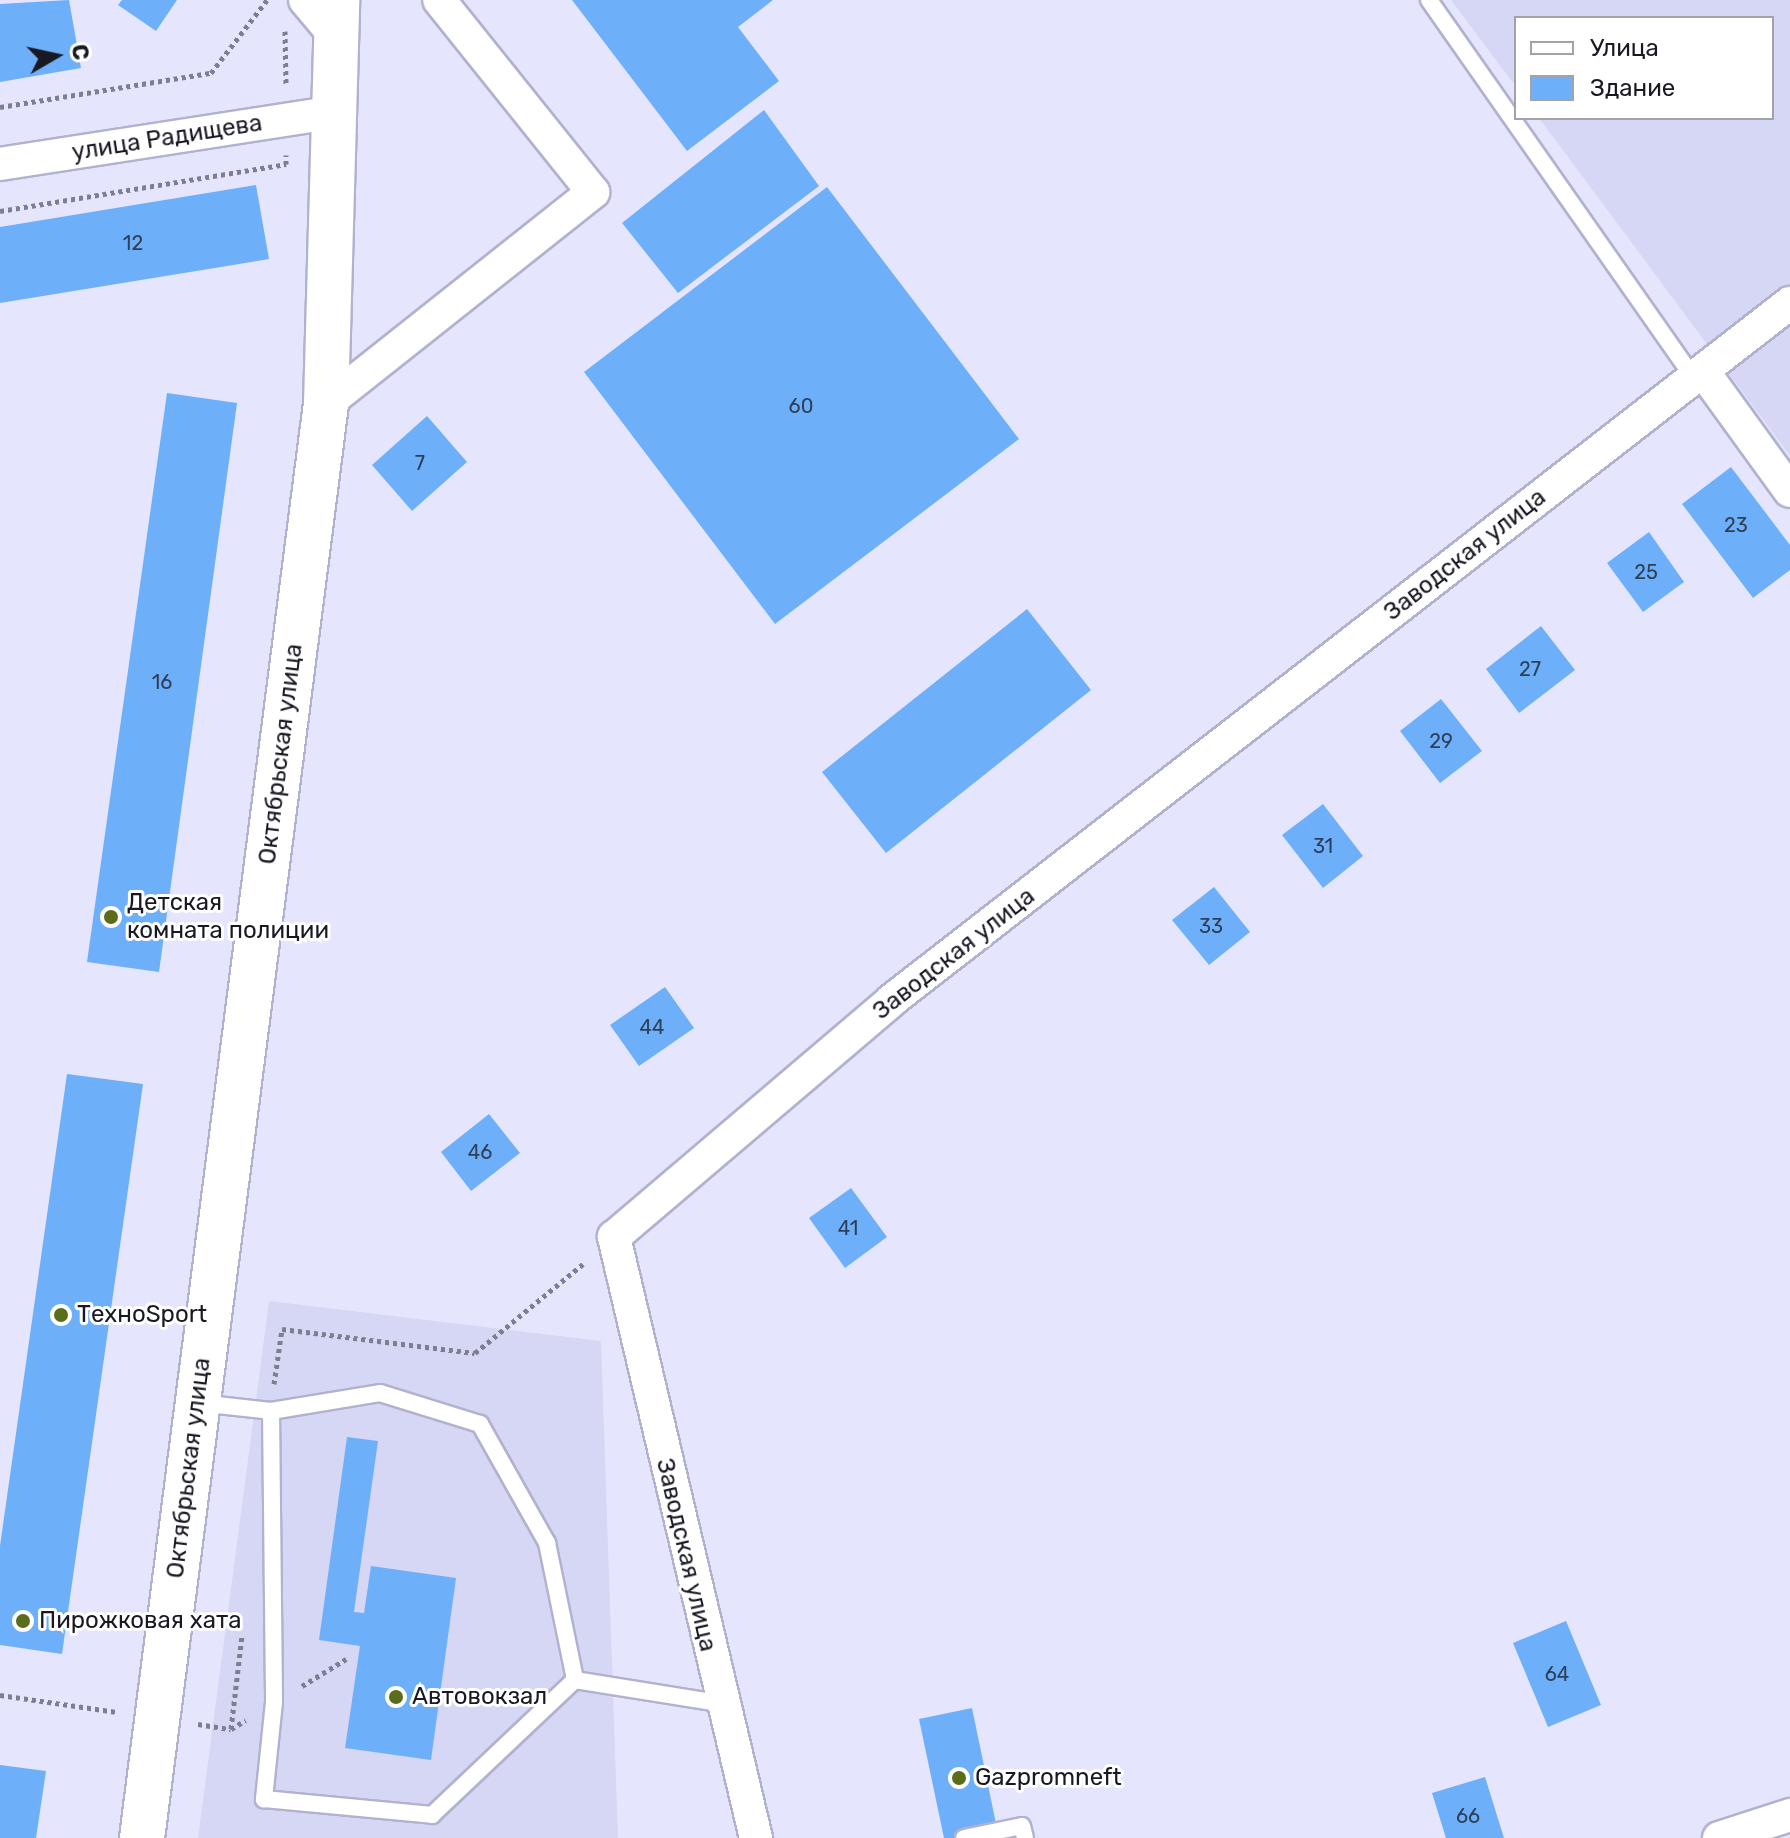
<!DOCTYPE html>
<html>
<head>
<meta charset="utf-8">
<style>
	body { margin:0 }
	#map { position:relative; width:1790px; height:1838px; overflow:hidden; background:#e5e6fe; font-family:Rubik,sans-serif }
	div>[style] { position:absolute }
	.built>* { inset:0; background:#d6d7f5 }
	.building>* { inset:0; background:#6db0f9 }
	.path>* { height:5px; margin-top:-2.5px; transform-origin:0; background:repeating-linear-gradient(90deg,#7d7e8f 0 4px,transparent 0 8px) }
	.roads { filter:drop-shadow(2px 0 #b1b2ce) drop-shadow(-2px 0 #b1b2ce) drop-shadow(0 2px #b1b2ce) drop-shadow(0 -2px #b1b2ce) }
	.lane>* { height:16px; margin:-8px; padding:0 8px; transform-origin:8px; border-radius:8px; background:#fff }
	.street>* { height:32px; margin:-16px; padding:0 16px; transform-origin:16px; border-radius:16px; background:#fff }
	.secondary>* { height:44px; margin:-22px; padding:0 22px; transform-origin:22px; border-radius:22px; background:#fff }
	.dots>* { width:22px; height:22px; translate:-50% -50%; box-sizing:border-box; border:4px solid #fff; border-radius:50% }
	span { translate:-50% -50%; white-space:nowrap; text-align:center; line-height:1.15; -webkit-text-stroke:6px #fff; paint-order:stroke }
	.number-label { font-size:20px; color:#2e3f59 }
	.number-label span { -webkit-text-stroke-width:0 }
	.street-label { font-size:24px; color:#191924 }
	.poi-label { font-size:24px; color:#191924 }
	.left { translate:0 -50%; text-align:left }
	.legend { position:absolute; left:1514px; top:16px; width:260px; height:104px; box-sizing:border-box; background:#fff; border:2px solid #a3a3a7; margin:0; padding:10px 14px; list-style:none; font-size:24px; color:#191924 }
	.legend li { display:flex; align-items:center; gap:16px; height:40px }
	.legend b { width:40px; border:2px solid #a3a3a7 }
	.north { position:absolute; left:16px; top:16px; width:80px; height:80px; -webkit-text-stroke:6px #fff; paint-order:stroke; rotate:81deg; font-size:22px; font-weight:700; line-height:32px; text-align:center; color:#191924 }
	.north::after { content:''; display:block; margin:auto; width:28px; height:36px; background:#191924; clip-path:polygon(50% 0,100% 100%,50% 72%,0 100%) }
</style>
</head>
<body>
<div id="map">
	<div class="built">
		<i style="clip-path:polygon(1451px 0,1790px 0,1790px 456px,1539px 118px,1772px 118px,1772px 18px,1516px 18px,1516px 87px)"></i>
		<i style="clip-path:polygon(269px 1301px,601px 1341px,618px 1838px,198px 1838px)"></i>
	</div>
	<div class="building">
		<i style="clip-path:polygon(69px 0,81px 68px,0 82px,0 4px)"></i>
		<i style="clip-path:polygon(122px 0,177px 0,156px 31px,118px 5px)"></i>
		<i style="clip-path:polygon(572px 0,773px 0,738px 27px,779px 81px,687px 151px)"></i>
		<i style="clip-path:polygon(764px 110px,819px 186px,678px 293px,622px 223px)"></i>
		<i style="clip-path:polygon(256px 185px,269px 259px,0 303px,0 227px)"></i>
		<i style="clip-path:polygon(827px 187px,1019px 439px,775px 624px,584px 372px)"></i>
		<i style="clip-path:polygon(167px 393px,237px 403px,159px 972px,87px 962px)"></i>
		<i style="clip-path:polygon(427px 416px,467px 462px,412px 511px,372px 465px)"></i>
		<i style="clip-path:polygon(1731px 467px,1790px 545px,1790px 570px,1753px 598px,1682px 504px)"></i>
		<i style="clip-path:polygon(1649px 532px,1684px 582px,1643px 612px,1607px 563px)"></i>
		<i style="clip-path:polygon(1027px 609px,1091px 690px,886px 853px,822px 772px)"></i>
		<i style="clip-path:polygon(1541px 626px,1575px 670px,1519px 713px,1486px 669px)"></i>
		<i style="clip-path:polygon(1441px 699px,1482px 751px,1440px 783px,1400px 731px)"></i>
		<i style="clip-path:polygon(1323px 804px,1363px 856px,1323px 888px,1282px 835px)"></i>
		<i style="clip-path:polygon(1214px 887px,1250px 932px,1209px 965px,1172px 920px)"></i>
		<i style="clip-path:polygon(665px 987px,694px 1028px,639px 1066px,610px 1025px)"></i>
		<i style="clip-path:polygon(67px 1074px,143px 1084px,62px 1654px,0 1645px,0 1546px)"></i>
		<i style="clip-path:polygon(489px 1114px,520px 1153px,471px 1191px,441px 1152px)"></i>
		<i style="clip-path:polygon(851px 1188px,887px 1237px,845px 1268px,809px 1218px)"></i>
		<i style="clip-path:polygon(347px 1437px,378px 1441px,354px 1612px,364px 1613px,371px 1566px,456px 1578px,431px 1760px,345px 1748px,360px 1646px,319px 1640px)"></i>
		<i style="clip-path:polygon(1566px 1621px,1601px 1705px,1548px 1727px,1513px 1643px)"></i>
		<i style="clip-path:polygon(972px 1708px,999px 1838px,944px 1838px,919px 1719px)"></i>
		<i style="clip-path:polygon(0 1765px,46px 1771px,36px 1838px,0 1838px)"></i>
		<i style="clip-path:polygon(1485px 1777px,1504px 1838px,1446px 1838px,1432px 1793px)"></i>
	</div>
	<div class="path">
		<i style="left:285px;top:31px;width:54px;rotate:88.9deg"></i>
		<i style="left:0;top:107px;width:214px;rotate:-9.2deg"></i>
		<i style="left:211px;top:73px;width:92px;rotate:-52.5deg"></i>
		<i style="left:0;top:211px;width:290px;rotate:-9.3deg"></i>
		<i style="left:286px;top:164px;width:9px;rotate:-90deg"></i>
		<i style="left:274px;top:1384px;width:56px;rotate:-81.7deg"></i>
		<i style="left:282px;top:1329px;width:194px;rotate:7.1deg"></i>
		<i style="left:475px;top:1353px;width:140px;rotate:-39.5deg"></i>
		<i style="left:302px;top:1686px;width:52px;rotate:-31.5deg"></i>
		<i style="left:0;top:1695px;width:118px;rotate:8.3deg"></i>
		<i style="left:198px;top:1724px;width:33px;rotate:9deg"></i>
		<i style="left:231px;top:1729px;width:17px;rotate:-31deg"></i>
		<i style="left:231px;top:1729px;width:94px;rotate:-83.3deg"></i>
	</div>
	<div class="roads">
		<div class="lane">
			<i style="left:1429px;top:0;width:462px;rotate:55deg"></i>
			<i style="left:199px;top:1403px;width:72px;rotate:6.3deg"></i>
			<i style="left:271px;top:1411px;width:110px;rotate:-9.4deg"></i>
			<i style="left:380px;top:1393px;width:105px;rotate:17.2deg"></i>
			<i style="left:480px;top:1424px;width:137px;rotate:60.6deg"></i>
			<i style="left:547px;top:1543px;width:140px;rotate:78.4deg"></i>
			<i style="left:271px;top:1411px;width:291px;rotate:89.4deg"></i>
			<i style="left:274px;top:1702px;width:98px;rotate:95.9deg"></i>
			<i style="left:264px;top:1799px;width:169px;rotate:5.4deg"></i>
			<i style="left:432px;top:1815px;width:197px;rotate:-43.4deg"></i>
			<i style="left:575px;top:1680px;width:146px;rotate:9.1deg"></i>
			<i style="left:964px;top:1838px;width:59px;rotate:-11.7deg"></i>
			<i style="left:1022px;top:1826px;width:12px;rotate:76deg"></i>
		</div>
		<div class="street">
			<i style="left:305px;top:0;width:48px;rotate:50deg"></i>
			<i style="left:0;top:164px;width:338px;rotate:-8.8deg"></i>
			<i style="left:1703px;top:371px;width:148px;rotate:54.1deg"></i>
			<i style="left:326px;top:404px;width:341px;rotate:-38.4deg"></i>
			<i style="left:593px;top:192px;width:246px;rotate:-128.7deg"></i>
			<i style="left:756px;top:1838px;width:618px;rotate:-103.29deg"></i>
			<i style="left:614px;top:1237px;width:365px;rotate:-40.4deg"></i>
			<i style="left:892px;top:1000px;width:1137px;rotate:-37.82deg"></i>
			<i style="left:1719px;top:1838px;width:75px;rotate:-17.9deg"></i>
		</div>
		<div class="secondary">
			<i style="left:142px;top:1838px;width:1446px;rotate:-82.69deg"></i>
			<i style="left:326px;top:404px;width:404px;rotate:-88.4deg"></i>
		</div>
	</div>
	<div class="dots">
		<i style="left:111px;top:917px;background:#5b6d1b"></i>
		<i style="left:61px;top:1315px;background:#5b6d1b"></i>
		<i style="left:23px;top:1621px;background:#5b6d1b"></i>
		<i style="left:396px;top:1697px;background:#5b6d1b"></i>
		<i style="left:959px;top:1778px;background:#5b6d1b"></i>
	</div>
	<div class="number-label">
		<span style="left:133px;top:243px">12</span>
		<span style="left:801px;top:406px">60</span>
		<span style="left:420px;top:463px">7</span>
		<span style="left:1736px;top:525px">23</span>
		<span style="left:1646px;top:572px">25</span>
		<span style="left:1530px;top:669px">27</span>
		<span style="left:162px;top:682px">16</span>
		<span style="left:1441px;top:741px">29</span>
		<span style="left:1323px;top:846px">31</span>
		<span style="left:1211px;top:926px">33</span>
		<span style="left:652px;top:1027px">44</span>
		<span style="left:480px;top:1152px">46</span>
		<span style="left:848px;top:1228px">41</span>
		<span style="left:1557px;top:1674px">64</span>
		<span style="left:1468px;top:1816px">66</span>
	</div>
	<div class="street-label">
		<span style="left:167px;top:138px;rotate:-9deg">улица Радищева</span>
		<span style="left:1465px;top:555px;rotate:-38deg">Заводская улица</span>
		<span style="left:281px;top:754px;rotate:-83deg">Октябрьская улица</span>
		<span style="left:954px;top:954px;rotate:-38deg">Заводская улица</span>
		<span style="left:189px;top:1468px;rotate:-83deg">Октябрьская улица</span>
		<span style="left:686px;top:1555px;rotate:77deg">Заводская улица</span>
	</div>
	<div class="poi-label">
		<span class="left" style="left:127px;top:917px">Детская<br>комната полиции</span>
		<span class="left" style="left:77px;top:1315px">ТехноSport</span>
		<span class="left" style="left:39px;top:1621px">Пирожковая хата</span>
		<span class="left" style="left:412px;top:1697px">Автовокзал</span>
		<span class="left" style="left:975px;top:1778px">Gazpromneft</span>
	</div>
	<ul class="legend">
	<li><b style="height:10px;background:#fff"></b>Улица</li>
	<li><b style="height:22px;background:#6db0f9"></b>Здание</li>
	</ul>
	<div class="north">С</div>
</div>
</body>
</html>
